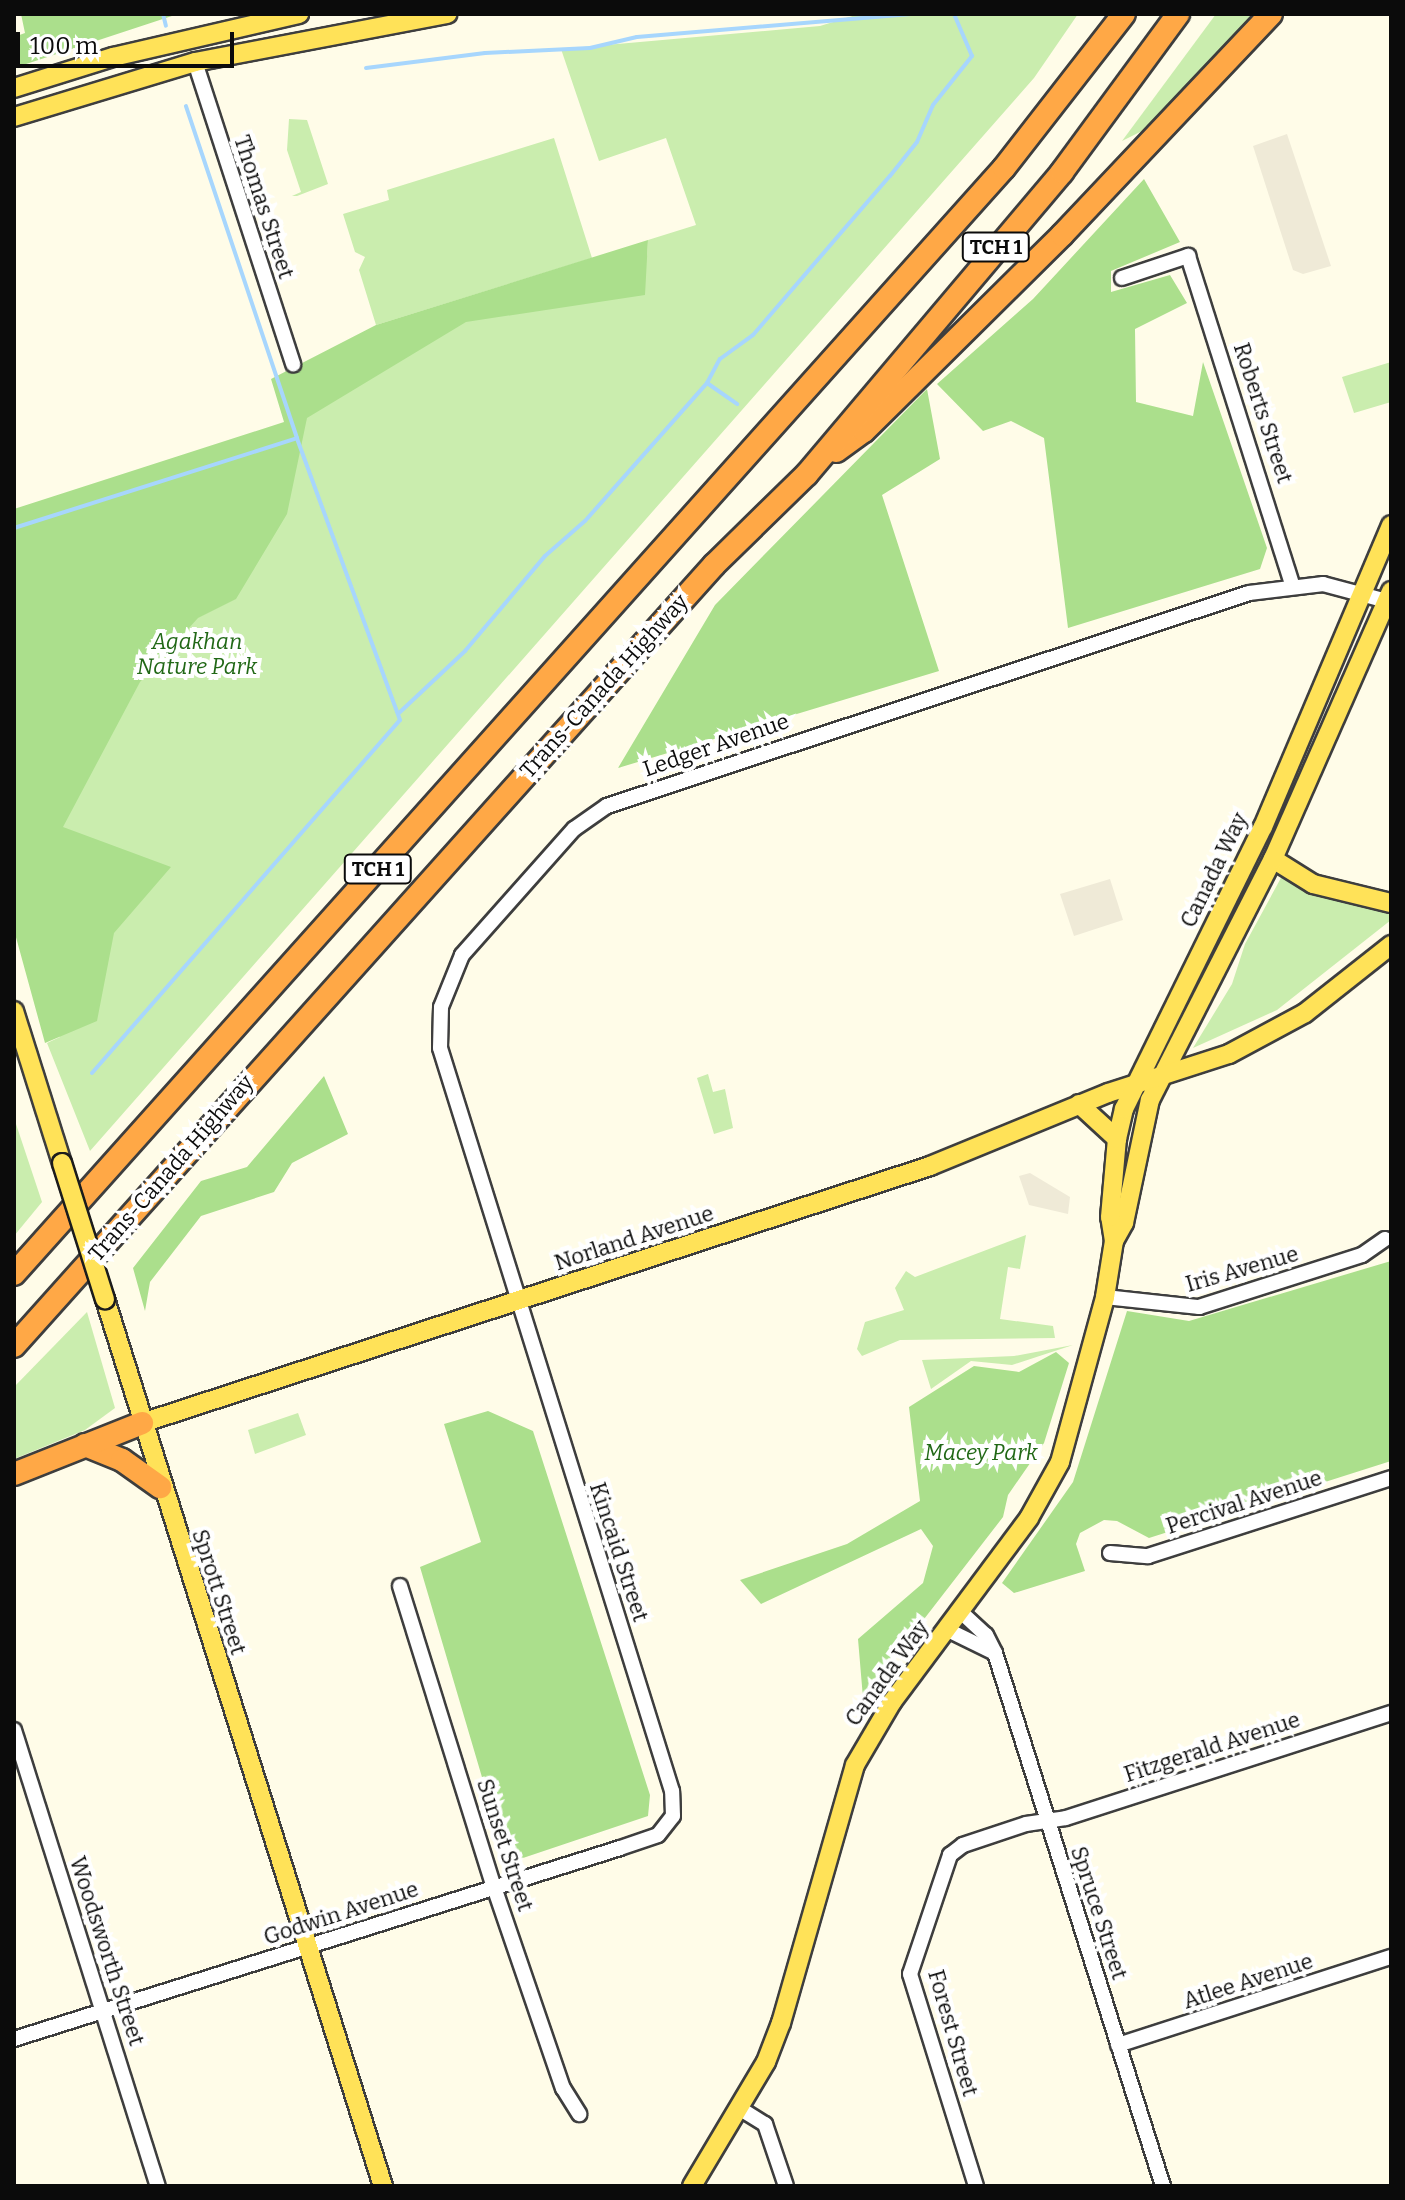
<!DOCTYPE html>
<html>
<head>
<meta charset="utf-8">
<style>
	body { margin:0 }
	#map { position:relative; width:1405px; height:2200px; overflow:hidden; background:#fffce8; font-family:Bitter,serif }
	div>[style] { position:absolute }
	.green>* { inset:0; background:#caedae }
	.forest>* { inset:0; background:#abdf8c }
	.plaza>* { inset:0; background:#efead7 }
	.stream>* { height:4px; margin:-2px; padding:0 2px; transform-origin:2px; border-radius:2px; background:#a7d6fd }
	.roads { filter:drop-shadow(2px 0 #3e3e3e) drop-shadow(-2px 0 #3e3e3e) drop-shadow(0 2px #3e3e3e) drop-shadow(0 -2px #3e3e3e) }
	.minor>* { height:14px; margin:-7px; padding:0 7px; transform-origin:7px; border-radius:7px; background:#fff }
	.major>* { height:18px; margin:-9px; padding:0 9px; transform-origin:9px; border-radius:9px; background:#ffe258 }
	.highway>* { height:22px; margin:-11px; padding:0 11px; transform-origin:11px; border-radius:11px; background:#ffa846 }
	.bridges { filter:drop-shadow(2px 0 #1c1c1c) drop-shadow(-2px 0 #1c1c1c) drop-shadow(0 2px #1c1c1c) drop-shadow(0 -2px #1c1c1c) }
	.major-bridge>* { height:18px; margin:-9px; padding:0 9px; transform-origin:9px; border-radius:9px; background:#ffe258 }
	span { translate:-50% -50%; white-space:nowrap; text-align:center; line-height:1.15; -webkit-text-stroke:8px #fff; paint-order:stroke }
	.shield-label span { padding:2px 6px; background:#fff; border:2px solid; border-radius:6px; -webkit-text-stroke-width:0 }
	.shield-label { font-size:20px; color:#0b0b0b; font-weight:700 }
	.street-label { font-size:22px; color:#0b0b0b }
	.park-label { font-size:22px; color:#216816; font-style:italic }
	.frame { position:absolute; inset:0; border:16px solid #0b0b0b; pointer-events:none }
	.scale { position:absolute; left:16px; top:32px; width:218px; height:36px; box-sizing:border-box; border:4px solid #0b0b0b; border-top:0; padding-left:10px; font-size:24px; line-height:28px; white-space:nowrap; color:#0b0b0b; -webkit-text-stroke:6px #fff; paint-order:stroke }
</style>
</head>
<body>
<div id="map">
	<div class="green">
		<i style="clip-path:polygon(859px 14px,1078px 14px,1034px 78px,90px 1151px,47px 1043px,60px 1037px,14px 520px,301px 428px,286px 378px,647px 257px,648px 240px,696px 225px,666px 138px,599px 161px,561px 49px,820px 26px)"></i>
		<i style="clip-path:polygon(1216px 14px,1254px 14px,1146px 129px,1122px 141px)"></i>
		<i style="clip-path:polygon(289px 119px,307px 120px,328px 184px,297px 196px,292px 196px,301px 192px,287px 150px)"></i>
		<i style="clip-path:polygon(554px 138px,592px 258px,376px 325px,359px 270px,365px 257px,355px 252px,343px 214px,389px 200px,387px 190px)"></i>
		<i style="clip-path:polygon(1391px 362px,1391px 402px,1354px 413px,1342px 377px)"></i>
		<i style="clip-path:polygon(1282px 876px,1335px 899px,1391px 909px,1391px 920px,1277px 1010px,1193px 1048px,1232px 984px,1245px 944px)"></i>
		<i style="clip-path:polygon(708px 1074px,713px 1092px,725px 1089px,733px 1128px,714px 1134px,697px 1078px)"></i>
		<i style="clip-path:polygon(14px 1118px,42px 1202px,14px 1236px)"></i>
		<i style="clip-path:polygon(1026px 1235px,1020px 1269px,1008px 1267px,1000px 1319px,1053px 1326px,1055px 1338px,900px 1340px,862px 1356px,857px 1349px,865px 1322px,904px 1310px,895px 1288px,906px 1271px,915px 1277px)"></i>
		<i style="clip-path:polygon(87px 1312px,115px 1408px,85px 1430px,14px 1459px,14px 1387px)"></i>
		<i style="clip-path:polygon(1073px 1345px,1012px 1365px,971px 1361px,931px 1389px,922px 1360px,1014px 1356px)"></i>
		<i style="clip-path:polygon(298px 1413px,306px 1435px,255px 1454px,248px 1430px)"></i>
	</div>
	<div class="forest">
		<i style="clip-path:polygon(21px 14px,178px 14px,14px 68px,14px 37px,25px 33px)"></i>
		<i style="clip-path:polygon(1144px 179px,1180px 242px,1111px 271px,1111px 292px,1170px 275px,1187px 303px,1135px 329px,1136px 402px,1193px 416px,1203px 362px,1267px 548px,1260px 569px,1068px 628px,1044px 438px,1011px 421px,983px 431px,937px 384px,1033px 299px)"></i>
		<i style="clip-path:polygon(648px 240px,645px 295px,466px 322px,307px 418px,287px 514px,236px 599px,198px 618px,140px 682px,63px 827px,171px 867px,114px 933px,97px 1021px,45px 1043px,14px 930px,14px 509px,284px 422px,271px 379px,376px 325px)"></i>
		<i style="clip-path:polygon(927px 389px,940px 459px,882px 495px,939px 671px,618px 768px,715px 605px)"></i>
		<i style="clip-path:polygon(324px 1076px,348px 1134px,292px 1163px,274px 1192px,201px 1216px,150px 1282px,145px 1311px,133px 1268px,201px 1181px,247px 1167px)"></i>
		<i style="clip-path:polygon(1391px 1261px,1391px 1461px,1149px 1538px,1117px 1521px,1104px 1520px,1080px 1533px,1076px 1544px,1085px 1571px,1014px 1593px,1002px 1583px,1073px 1482px,1127px 1311px,1189px 1321px)"></i>
		<i style="clip-path:polygon(1056px 1352px,1069px 1363px,1044px 1443px,1008px 1495px,1003px 1517px,863px 1698px,858px 1639px,923px 1583px,933px 1546px,921px 1529px,761px 1604px,740px 1580px,847px 1544px,920px 1501px,909px 1407px,974px 1366px,1019px 1372px)"></i>
		<i style="clip-path:polygon(488px 1411px,533px 1431px,650px 1795px,648px 1816px,520px 1859px,502px 1845px,420px 1567px,481px 1542px,444px 1424px)"></i>
	</div>
	<div class="plaza">
		<i style="clip-path:polygon(1287px 134px,1331px 266px,1303px 274px,1293px 270px,1253px 146px)"></i>
		<i style="clip-path:polygon(1110px 879px,1123px 920px,1074px 936px,1060px 894px)"></i>
		<i style="clip-path:polygon(1030px 1173px,1070px 1197px,1068px 1214px,1029px 1205px,1019px 1176px)"></i>
	</div>
	<div class="stream">
		<i style="left:163px;top:14px;width:12px;rotate:76deg"></i>
		<i style="left:366px;top:68px;width:120px;rotate:-7.2deg"></i>
		<i style="left:485px;top:53px;width:105px;rotate:-2.7deg"></i>
		<i style="left:590px;top:48px;width:48px;rotate:-13.2deg"></i>
		<i style="left:637px;top:37px;width:275px;rotate:-4.8deg"></i>
		<i style="left:707px;top:383px;width:37px;rotate:35deg"></i>
		<i style="left:14px;top:528px;width:297px;rotate:-17.6deg"></i>
		<i style="left:399px;top:713px;width:91px;rotate:-43.2deg"></i>
		<i style="left:465px;top:651px;width:124px;rotate:-49.9deg"></i>
		<i style="left:545px;top:556px;width:53px;rotate:-41.2deg"></i>
		<i style="left:585px;top:521px;width:184px;rotate:-48.5deg"></i>
		<i style="left:707px;top:383px;width:27px;rotate:-62deg"></i>
		<i style="left:720px;top:359px;width:41px;rotate:-36deg"></i>
		<i style="left:753px;top:335px;width:210px;rotate:-49.3deg"></i>
		<i style="left:890px;top:176px;width:43px;rotate:-51.5deg"></i>
		<i style="left:917px;top:142px;width:40px;rotate:-66.6deg"></i>
		<i style="left:933px;top:105px;width:63px;rotate:-51.5deg"></i>
		<i style="left:972px;top:56px;width:46px;rotate:-113.2deg"></i>
		<i style="left:92px;top:1073px;width:468px;rotate:-48.9deg"></i>
		<i style="left:400px;top:720px;width:300px;rotate:-110.1deg"></i>
		<i style="left:297px;top:438px;width:350px;rotate:-108.5deg"></i>
	</div>
	<div class="roads">
		<div class="minor">
			<i style="left:195px;top:62px;width:318px;rotate:72deg"></i>
			<i style="left:1122px;top:278px;width:70px;rotate:-18.4deg"></i>
			<i style="left:1188px;top:256px;width:344px;rotate:72.4deg"></i>
			<i style="left:1105px;top:1297px;width:95px;rotate:6.1deg"></i>
			<i style="left:1199px;top:1307px;width:171px;rotate:-17.7deg"></i>
			<i style="left:1362px;top:1255px;width:28px;rotate:-35deg"></i>
			<i style="left:1110px;top:1553px;width:38px;rotate:5deg"></i>
			<i style="left:1148px;top:1556px;width:255px;rotate:-17.8deg"></i>
			<i style="left:400px;top:1586px;width:315px;rotate:72.7deg"></i>
			<i style="left:494px;top:1887px;width:213px;rotate:71.1deg"></i>
			<i style="left:563px;top:2088px;width:31px;rotate:58deg"></i>
			<i style="left:961px;top:1612px;width:34px;rotate:43deg"></i>
			<i style="left:986px;top:1635px;width:20px;rotate:63deg"></i>
			<i style="left:995px;top:1653px;width:559px;rotate:72.51deg"></i>
			<i style="left:948px;top:1630px;width:52px;rotate:26.1deg"></i>
			<i style="left:14px;top:1730px;width:478px;rotate:72.5deg"></i>
			<i style="left:14px;top:2039px;width:635px;rotate:-17.49deg"></i>
			<i style="left:620px;top:1848px;width:40px;rotate:-18.9deg"></i>
			<i style="left:658px;top:1835px;width:24px;rotate:-52deg"></i>
			<i style="left:673px;top:1816px;width:25px;rotate:-92deg"></i>
			<i style="left:672px;top:1791px;width:778px;rotate:-107.34deg"></i>
			<i style="left:440px;top:1048px;width:41px;rotate:-88.6deg"></i>
			<i style="left:441px;top:1007px;width:56px;rotate:-68deg"></i>
			<i style="left:462px;top:955px;width:169px;rotate:-48.4deg"></i>
			<i style="left:574px;top:829px;width:40px;rotate:-34.9deg"></i>
			<i style="left:607px;top:806px;width:676px;rotate:-18.35deg"></i>
			<i style="left:1249px;top:593px;width:75px;rotate:-6.9deg"></i>
			<i style="left:1323px;top:584px;width:66px;rotate:14.9deg"></i>
			<i style="left:1118px;top:2045px;width:287px;rotate:-17.9deg"></i>
			<i style="left:739px;top:2108px;width:31px;rotate:32deg"></i>
			<i style="left:765px;top:2124px;width:65px;rotate:71.3deg"></i>
			<i style="left:976px;top:2186px;width:222px;rotate:-107.3deg"></i>
			<i style="left:910px;top:1974px;width:126px;rotate:-71.4deg"></i>
			<i style="left:950px;top:1855px;width:16px;rotate:-38deg"></i>
			<i style="left:963px;top:1845px;width:66px;rotate:-18.4deg"></i>
			<i style="left:1026px;top:1824px;width:40px;rotate:-8.5deg"></i>
			<i style="left:1066px;top:1818px;width:342px;rotate:-17.9deg"></i>
		</div>
		<div class="major">
			<i style="left:14px;top:88px;width:104px;rotate:-17.4deg"></i>
			<i style="left:113px;top:57px;width:191px;rotate:-13deg"></i>
			<i style="left:14px;top:117px;width:189px;rotate:-16.9deg"></i>
			<i style="left:195px;top:62px;width:257px;rotate:-10.8deg"></i>
			<i style="left:1273px;top:859px;width:47px;rotate:32deg"></i>
			<i style="left:1313px;top:884px;width:80px;rotate:13.7deg"></i>
			<i style="left:14px;top:1011px;width:159px;rotate:72.5deg"></i>
			<i style="left:1079px;top:1104px;width:52px;rotate:42.6deg"></i>
			<i style="left:1114px;top:1241px;width:21px;rotate:-61deg"></i>
			<i style="left:1124px;top:1223px;width:126px;rotate:-78.1deg"></i>
			<i style="left:1150px;top:1100px;width:271px;rotate:-63deg"></i>
			<i style="left:1273px;top:859px;width:293px;rotate:-66.2deg"></i>
			<i style="left:105px;top:1299px;width:930px;rotate:72.6deg"></i>
			<i style="left:142px;top:1423px;width:829px;rotate:-18.06deg"></i>
			<i style="left:930px;top:1166px;width:192px;rotate:-22.3deg"></i>
			<i style="left:1108px;top:1093px;width:127px;rotate:-17.9deg"></i>
			<i style="left:1229px;top:1054px;width:86px;rotate:-28.3deg"></i>
			<i style="left:1305px;top:1013px;width:110px;rotate:-38.3deg"></i>
			<i style="left:692px;top:2186px;width:144px;rotate:-59.2deg"></i>
			<i style="left:766px;top:2062px;width:42px;rotate:-69deg"></i>
			<i style="left:781px;top:2023px;width:268px;rotate:-74deg"></i>
			<i style="left:855px;top:1765px;width:73px;rotate:-59.6deg"></i>
			<i style="left:892px;top:1702px;width:229px;rotate:-53.3deg"></i>
			<i style="left:1029px;top:1518px;width:64px;rotate:-61deg"></i>
			<i style="left:1060px;top:1462px;width:171px;rotate:-74.7deg"></i>
			<i style="left:1105px;top:1297px;width:57px;rotate:-80.9deg"></i>
			<i style="left:1114px;top:1241px;width:24px;rotate:-99deg"></i>
			<i style="left:1110px;top:1217px;width:78px;rotate:-84.9deg"></i>
			<i style="left:1117px;top:1139px;width:31px;rotate:-77deg"></i>
			<i style="left:1124px;top:1109px;width:314px;rotate:-63.8deg"></i>
			<i style="left:1263px;top:827px;width:328px;rotate:-67deg"></i>
		</div>
		<div class="highway">
			<i style="left:836px;top:451px;width:34px;rotate:-36deg"></i>
			<i style="left:864px;top:431px;width:279px;rotate:-44.7deg"></i>
			<i style="left:1062px;top:235px;width:304px;rotate:-46.6deg"></i>
			<i style="left:14px;top:1274px;width:1484px;rotate:-48.17deg"></i>
			<i style="left:1004px;top:168px;width:195px;rotate:-52.1deg"></i>
			<i style="left:14px;top:1346px;width:1049px;rotate:-48.13deg"></i>
			<i style="left:714px;top:565px;width:130px;rotate:-44.4deg"></i>
			<i style="left:807px;top:474px;width:395px;rotate:-49.8deg"></i>
			<i style="left:1062px;top:172px;width:196px;rotate:-53.7deg"></i>
			<i style="left:85px;top:1445px;width:40px;rotate:22deg"></i>
			<i style="left:122px;top:1460px;width:47px;rotate:35.4deg"></i>
			<i style="left:14px;top:1474px;width:138px;rotate:-21.7deg"></i>
		</div>
	</div>
	<div class="bridges">
		<div class="major-bridge">
			<i style="left:62px;top:1163px;width:143px;rotate:72.5deg"></i>
		</div>
	</div>
	<div class="shield-label">
		<span style="left:996px;top:247px">TCH 1</span>
		<span style="left:378px;top:869px">TCH 1</span>
	</div>
	<div class="street-label">
		<span style="left:264px;top:207px;rotate:72deg">Thomas Street</span>
		<span style="left:1263px;top:413px;rotate:72deg">Roberts Street</span>
		<span style="left:604px;top:686px;rotate:-48deg">Trans-Canada Highway</span>
		<span style="left:716px;top:745px;rotate:-19deg">Ledger Avenue</span>
		<span style="left:1214px;top:870px;rotate:-64deg">Canada Way</span>
		<span style="left:171px;top:1168px;rotate:-49deg">Trans-Canada Highway</span>
		<span style="left:634px;top:1238px;rotate:-18deg">Norland Avenue</span>
		<span style="left:1242px;top:1269px;rotate:-16deg">Iris Avenue</span>
		<span style="left:1244px;top:1502px;rotate:-18deg">Percival Avenue</span>
		<span style="left:619px;top:1552px;rotate:72deg">Kincaid Street</span>
		<span style="left:219px;top:1592px;rotate:72deg">Sprott Street</span>
		<span style="left:887px;top:1673px;rotate:-54deg">Canada Way</span>
		<span style="left:1212px;top:1747px;rotate:-18deg">Fitzgerald Avenue</span>
		<span style="left:505px;top:1845px;rotate:72deg">Sunset Street</span>
		<span style="left:341px;top:1913px;rotate:-18deg">Godwin Avenue</span>
		<span style="left:1099px;top:1913px;rotate:72deg">Spruce Street</span>
		<span style="left:107px;top:1951px;rotate:72deg">Woodsworth Street</span>
		<span style="left:1248px;top:1981px;rotate:-18deg">Atlee Avenue</span>
		<span style="left:953px;top:2033px;rotate:74deg">Forest Street</span>
	</div>
	<div class="park-label">
		<span style="left:197px;top:654px">Agakhan<br>Nature Park</span>
		<span style="left:981px;top:1453px">Macey Park</span>
	</div>
	<div class="frame"></div>
	<div class="scale">100 m</div>
</div>
</body>
</html>
